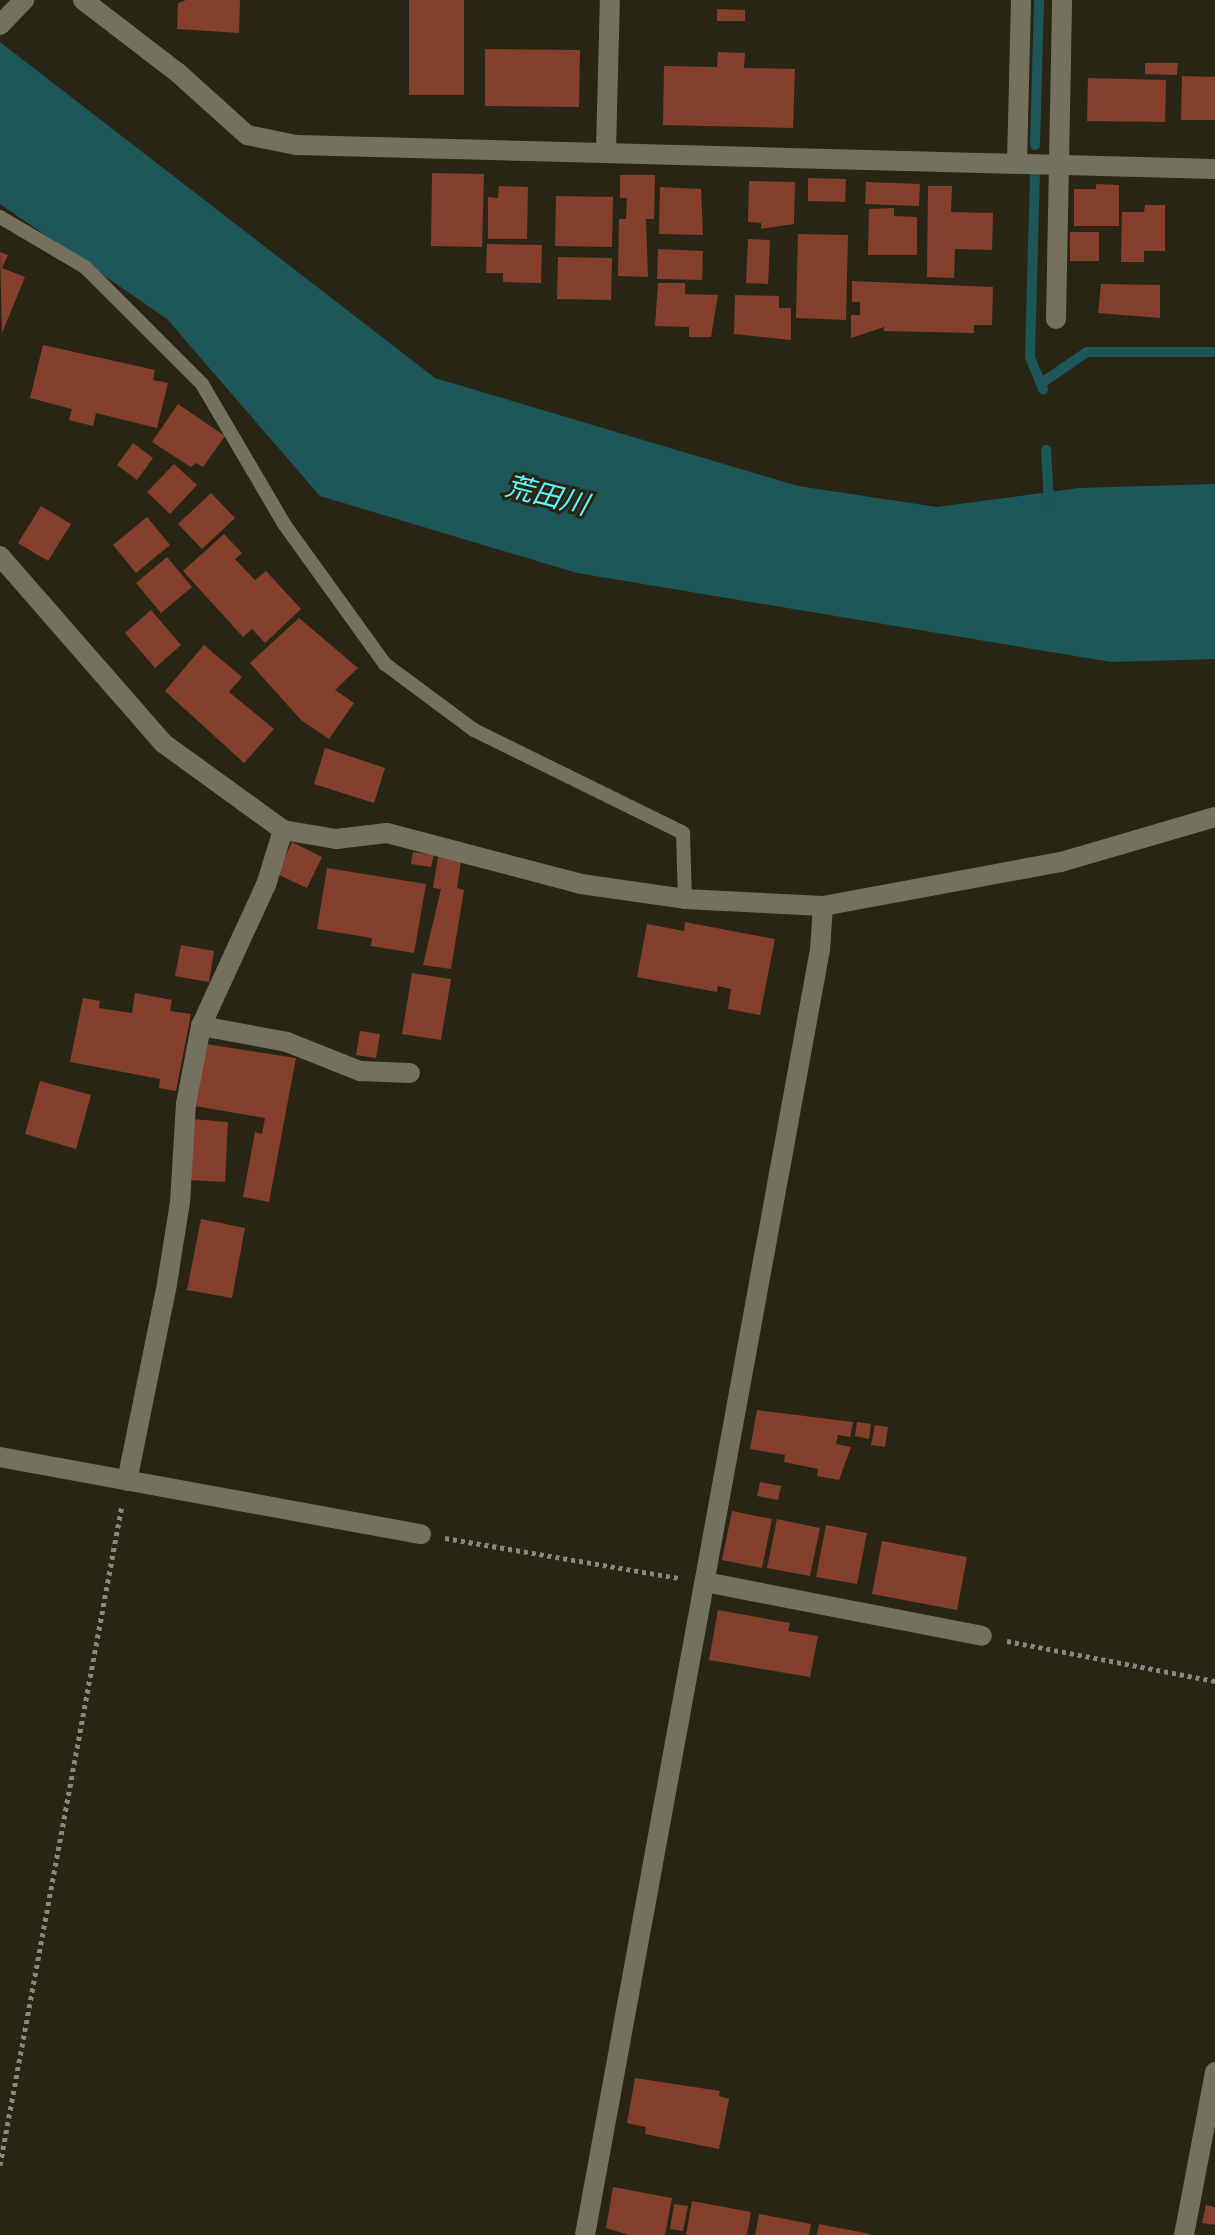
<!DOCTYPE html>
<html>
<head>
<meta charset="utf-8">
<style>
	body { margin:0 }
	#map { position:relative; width:1215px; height:2235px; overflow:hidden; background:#282514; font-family:"PT Serif","Noto Sans JP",serif }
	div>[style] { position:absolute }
	.water>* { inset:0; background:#1d5759 }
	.stream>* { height:10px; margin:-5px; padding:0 5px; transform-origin:5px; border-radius:5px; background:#1d5759 }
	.building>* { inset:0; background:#84402c }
	.path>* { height:5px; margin-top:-2.5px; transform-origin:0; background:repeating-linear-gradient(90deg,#8b897c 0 4px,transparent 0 8px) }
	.lane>* { height:14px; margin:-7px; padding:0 7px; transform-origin:7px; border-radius:7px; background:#75715f }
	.street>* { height:20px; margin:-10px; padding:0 10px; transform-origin:10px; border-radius:10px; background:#75715f }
	.secondary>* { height:20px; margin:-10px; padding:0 10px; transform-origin:10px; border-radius:10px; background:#75715f }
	span { translate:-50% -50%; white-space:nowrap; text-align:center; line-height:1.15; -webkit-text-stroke:6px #282514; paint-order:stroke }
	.water-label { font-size:28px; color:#5cf6fc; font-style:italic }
</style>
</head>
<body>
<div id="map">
	<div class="water">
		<i style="clip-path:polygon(0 42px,435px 378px,798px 486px,937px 507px,1079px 488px,1215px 484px,1215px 659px,1111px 662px,577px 573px,320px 496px,167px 319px,0 204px)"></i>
	</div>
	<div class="stream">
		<i style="left:1035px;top:145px;width:145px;rotate:-88.4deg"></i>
		<i style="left:1035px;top:174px;width:183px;rotate:91.6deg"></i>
		<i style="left:1030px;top:357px;width:35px;rotate:68deg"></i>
		<i style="left:1043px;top:382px;width:53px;rotate:-34.3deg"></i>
		<i style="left:1087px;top:352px;width:128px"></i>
		<i style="left:1046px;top:450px;width:53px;rotate:86.8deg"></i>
	</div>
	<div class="building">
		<i style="clip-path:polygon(186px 0,240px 0,239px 33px,177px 29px,178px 3px)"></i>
		<i style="clip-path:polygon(409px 0,464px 0,464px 95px,409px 95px)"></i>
		<i style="clip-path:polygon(717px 9px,745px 10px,745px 21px,717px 21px)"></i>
		<i style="clip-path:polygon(485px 49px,580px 50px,579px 107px,485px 106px)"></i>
		<i style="clip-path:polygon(718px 52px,745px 53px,744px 68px,795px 69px,793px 128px,663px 125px,664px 66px,717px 67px)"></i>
		<i style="clip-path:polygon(1145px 63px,1178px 63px,1177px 75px,1145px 74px)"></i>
		<i style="clip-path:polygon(1182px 76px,1215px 77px,1215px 120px,1181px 120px)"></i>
		<i style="clip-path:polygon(1088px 78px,1166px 80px,1165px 122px,1087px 121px)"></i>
		<i style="clip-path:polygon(432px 173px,484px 174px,482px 247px,431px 246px)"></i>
		<i style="clip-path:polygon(620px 175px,655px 175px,654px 219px,646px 219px,648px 277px,618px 276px,619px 219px,626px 219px,627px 198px,620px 198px)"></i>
		<i style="clip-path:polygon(808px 178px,846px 179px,845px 202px,808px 201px)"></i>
		<i style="clip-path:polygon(749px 181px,795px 182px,794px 224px,761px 229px,761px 223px,748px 222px)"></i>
		<i style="clip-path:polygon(866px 182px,920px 184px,919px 206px,865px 204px)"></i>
		<i style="clip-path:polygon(1096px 184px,1119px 185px,1119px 226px,1074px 226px,1074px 189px,1096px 189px)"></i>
		<i style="clip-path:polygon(499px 186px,528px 187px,527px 239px,488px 239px,488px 197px,498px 198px)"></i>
		<i style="clip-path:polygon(928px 186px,952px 186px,951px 212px,993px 213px,992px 250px,955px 249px,954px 278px,927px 277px)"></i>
		<i style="clip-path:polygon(660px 187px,701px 189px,703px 235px,659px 234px)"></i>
		<i style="clip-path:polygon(556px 196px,613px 197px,612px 247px,555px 246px)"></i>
		<i style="clip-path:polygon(1145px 205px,1165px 205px,1165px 251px,1144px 251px,1144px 262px,1121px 262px,1122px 212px,1144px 212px)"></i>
		<i style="clip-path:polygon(894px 208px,894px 216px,917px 217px,917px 255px,868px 255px,869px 209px)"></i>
		<i style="clip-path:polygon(1070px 232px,1099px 232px,1099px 261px,1070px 261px)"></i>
		<i style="clip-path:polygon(798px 234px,848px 235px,846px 320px,796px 318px)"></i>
		<i style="clip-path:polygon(748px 239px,770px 240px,768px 284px,746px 283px)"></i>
		<i style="clip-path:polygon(487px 244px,542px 245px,541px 283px,503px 282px,503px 273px,486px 273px)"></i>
		<i style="clip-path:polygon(658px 249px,703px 251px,702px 280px,657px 279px)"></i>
		<i style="clip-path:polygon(0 252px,8px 255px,2px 268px,25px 277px,2px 333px)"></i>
		<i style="clip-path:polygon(558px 257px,612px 258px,611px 300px,557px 299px)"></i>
		<i style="clip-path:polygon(852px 281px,993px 287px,992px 325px,974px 325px,974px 333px,884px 331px,884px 327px,851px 338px,851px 315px,860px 315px,860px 302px,852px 302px)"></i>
		<i style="clip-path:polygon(658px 283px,685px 283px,685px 294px,718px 295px,711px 337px,689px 337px,689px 327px,655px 326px)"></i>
		<i style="clip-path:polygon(1101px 284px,1160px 285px,1160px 318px,1098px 313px)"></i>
		<i style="clip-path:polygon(735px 295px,779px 296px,779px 308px,791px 308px,791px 340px,734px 334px)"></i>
		<i style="clip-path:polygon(43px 345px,155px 370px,153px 380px,168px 383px,157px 428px,96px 413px,93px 426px,69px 420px,72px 409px,30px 398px)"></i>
		<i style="clip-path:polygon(178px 404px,225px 436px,203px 467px,196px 463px,191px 467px,152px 442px)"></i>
		<i style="clip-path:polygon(133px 443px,153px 458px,137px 480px,117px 465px)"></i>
		<i style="clip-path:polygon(174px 464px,197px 485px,170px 514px,147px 492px)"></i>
		<i style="clip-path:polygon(211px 493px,235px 518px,202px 549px,178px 524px)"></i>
		<i style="clip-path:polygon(41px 506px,71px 524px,48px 561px,18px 543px)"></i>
		<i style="clip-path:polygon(147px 517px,170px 545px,136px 573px,113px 545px)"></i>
		<i style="clip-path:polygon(224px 534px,242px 553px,235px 559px,255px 580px,266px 571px,301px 609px,265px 643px,252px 629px,243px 637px,183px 571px)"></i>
		<i style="clip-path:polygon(167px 557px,192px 587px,161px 613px,136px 583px)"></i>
		<i style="clip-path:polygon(151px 610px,181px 645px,155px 668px,125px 633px)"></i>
		<i style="clip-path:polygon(299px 618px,358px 668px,335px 690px,354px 703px,329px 739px,301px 720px,250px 663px)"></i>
		<i style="clip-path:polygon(204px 645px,242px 677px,229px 692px,274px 729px,244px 763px,165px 691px)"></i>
		<i style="clip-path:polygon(325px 748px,385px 768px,374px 803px,314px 784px)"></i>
		<i style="clip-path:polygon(292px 842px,322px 857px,307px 888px,277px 874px)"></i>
		<i style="clip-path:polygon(413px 852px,434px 855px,431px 867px,411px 864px)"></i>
		<i style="clip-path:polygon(438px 857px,461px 861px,457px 888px,464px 890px,451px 969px,423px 965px,441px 889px,433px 888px)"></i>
		<i style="clip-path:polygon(327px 868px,426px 884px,414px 953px,371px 946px,372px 938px,317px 929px)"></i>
		<i style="clip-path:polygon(685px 922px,775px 939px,760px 1015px,728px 1009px,731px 989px,718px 986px,717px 992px,637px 977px,647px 924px,684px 931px)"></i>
		<i style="clip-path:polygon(181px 945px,214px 951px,209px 982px,175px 976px)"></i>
		<i style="clip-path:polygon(412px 973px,451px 979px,441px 1040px,402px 1034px)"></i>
		<i style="clip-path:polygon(135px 993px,172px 1000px,170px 1011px,191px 1014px,176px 1091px,159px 1088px,160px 1079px,70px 1062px,83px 998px,100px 1001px,99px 1008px,132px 1013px)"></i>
		<i style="clip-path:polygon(360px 1031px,380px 1034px,376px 1058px,356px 1055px)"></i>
		<i style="clip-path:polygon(206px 1044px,296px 1058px,269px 1202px,243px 1197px,255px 1132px,262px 1134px,265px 1118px,195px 1106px)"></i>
		<i style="clip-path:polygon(40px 1081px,91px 1095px,76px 1149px,25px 1134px)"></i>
		<i style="clip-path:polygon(192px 1119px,228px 1122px,225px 1182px,187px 1180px)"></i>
		<i style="clip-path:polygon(201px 1219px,245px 1228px,232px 1298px,187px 1290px)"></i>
		<i style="clip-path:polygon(757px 1410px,853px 1422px,850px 1437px,838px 1435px,836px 1444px,851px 1447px,839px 1480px,817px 1476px,818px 1469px,784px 1462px,785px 1455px,750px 1449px)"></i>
		<i style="clip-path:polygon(857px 1422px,871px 1424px,869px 1439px,855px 1436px)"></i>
		<i style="clip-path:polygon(875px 1425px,888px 1427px,885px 1447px,871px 1445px)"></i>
		<i style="clip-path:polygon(760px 1482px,781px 1486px,778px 1500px,757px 1496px)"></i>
		<i style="clip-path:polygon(732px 1511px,772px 1519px,762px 1568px,722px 1560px)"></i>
		<i style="clip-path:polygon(777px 1519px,820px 1528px,810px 1576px,767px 1568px)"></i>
		<i style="clip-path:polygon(826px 1525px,867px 1533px,857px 1584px,816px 1577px)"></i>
		<i style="clip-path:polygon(882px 1541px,967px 1557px,957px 1610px,872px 1594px)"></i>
		<i style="clip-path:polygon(718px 1610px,790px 1623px,788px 1631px,818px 1636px,810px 1677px,709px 1660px)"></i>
		<i style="clip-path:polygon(635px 2078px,720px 2091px,719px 2096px,729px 2099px,719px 2149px,645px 2134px,646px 2127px,627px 2123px)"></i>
		<i style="clip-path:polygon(613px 2187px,672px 2198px,665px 2235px,629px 2235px,606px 2228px)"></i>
		<i style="clip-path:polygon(692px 2201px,751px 2212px,747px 2235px,686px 2235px)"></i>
		<i style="clip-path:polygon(674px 2204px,688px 2206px,683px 2231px,670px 2229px)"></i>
		<i style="clip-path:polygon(1206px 2205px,1215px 2207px,1215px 2225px,1202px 2223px)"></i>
		<i style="clip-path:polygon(759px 2214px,811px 2224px,809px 2235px,755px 2235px)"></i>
		<i style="clip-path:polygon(819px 2224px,870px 2234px,870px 2235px,817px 2235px)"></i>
	</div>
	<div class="path">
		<i style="left:445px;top:1538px;width:238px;rotate:9.7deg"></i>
		<i style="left:1007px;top:1641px;width:212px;rotate:10.9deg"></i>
		<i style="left:0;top:2165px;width:671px;rotate:-79.53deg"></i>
	</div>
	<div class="lane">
		<i style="left:0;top:217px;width:99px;rotate:30.5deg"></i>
		<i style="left:85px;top:267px;width:165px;rotate:45deg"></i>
		<i style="left:202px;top:384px;width:162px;rotate:59.6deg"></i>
		<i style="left:284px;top:524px;width:173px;rotate:54.2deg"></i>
		<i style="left:385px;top:664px;width:111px;rotate:36.6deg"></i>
		<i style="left:474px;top:730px;width:233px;rotate:26.2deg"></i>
		<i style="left:683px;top:833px;width:66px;rotate:88.3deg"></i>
	</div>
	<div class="street">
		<i style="left:83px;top:0;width:118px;rotate:37.5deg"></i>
		<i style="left:177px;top:72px;width:94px;rotate:42deg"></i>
		<i style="left:247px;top:135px;width:50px;rotate:11.5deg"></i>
		<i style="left:296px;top:145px;width:919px;rotate:1.5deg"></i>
		<i style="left:606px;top:149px;width:149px;rotate:-88.5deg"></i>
		<i style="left:1017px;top:163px;width:163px;rotate:-88.6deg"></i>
		<i style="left:1056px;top:319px;width:319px;rotate:-88.9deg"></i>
		<i style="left:0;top:556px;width:248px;rotate:48.9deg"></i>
		<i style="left:163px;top:743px;width:148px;rotate:35.9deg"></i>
		<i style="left:283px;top:830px;width:54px;rotate:9.6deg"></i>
		<i style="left:336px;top:839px;width:51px;rotate:-6.7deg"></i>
		<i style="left:387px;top:833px;width:201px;rotate:14.7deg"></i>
		<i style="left:581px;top:884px;width:105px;rotate:8.2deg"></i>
		<i style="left:685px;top:899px;width:138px;rotate:2.9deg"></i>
		<i style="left:823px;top:906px;width:242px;rotate:-10.5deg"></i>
		<i style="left:1061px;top:862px;width:160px;rotate:-16.3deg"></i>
		<i style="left:201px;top:1026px;width:87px;rotate:10.5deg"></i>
		<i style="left:287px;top:1042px;width:79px;rotate:21.7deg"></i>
		<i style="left:360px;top:1071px;width:50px;rotate:2.3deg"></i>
		<i style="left:0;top:1457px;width:428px;rotate:10.4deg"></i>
		<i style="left:127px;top:1481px;width:201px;rotate:-78.5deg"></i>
		<i style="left:167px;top:1284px;width:83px;rotate:-81deg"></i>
		<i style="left:180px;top:1202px;width:98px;rotate:-86.5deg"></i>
		<i style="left:186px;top:1104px;width:79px;rotate:-79.1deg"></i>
		<i style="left:201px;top:1026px;width:155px;rotate:-65.3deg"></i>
		<i style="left:266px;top:885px;width:58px;rotate:-72.8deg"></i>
		<i style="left:705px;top:1582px;width:282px;rotate:11deg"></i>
		<i style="left:585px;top:2235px;width:1306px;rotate:-79.64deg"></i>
		<i style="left:820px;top:950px;width:44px;rotate:-86.1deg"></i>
		<i style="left:1184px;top:2235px;width:166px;rotate:-79.2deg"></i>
	</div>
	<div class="secondary">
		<i style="left:0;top:25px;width:35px;rotate:-46deg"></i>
	</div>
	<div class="water-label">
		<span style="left:547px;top:495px;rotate:14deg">荒田川</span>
	</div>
</div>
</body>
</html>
